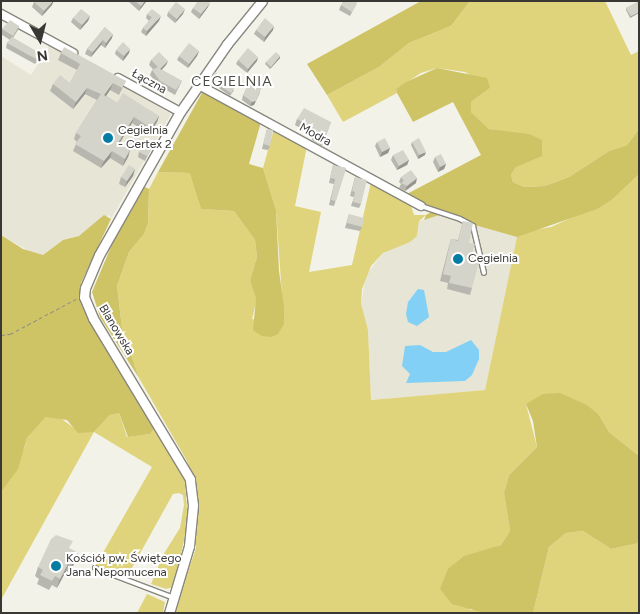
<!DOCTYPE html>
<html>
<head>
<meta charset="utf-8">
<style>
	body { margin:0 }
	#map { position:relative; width:640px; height:614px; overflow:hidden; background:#f3f2e8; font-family:Figtree,sans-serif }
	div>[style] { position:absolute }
	.built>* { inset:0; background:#e7e5d5 }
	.green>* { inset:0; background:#dfd47b }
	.forest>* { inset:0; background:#cec365 }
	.water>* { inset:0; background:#82d0f5 }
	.path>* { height:1px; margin-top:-0.5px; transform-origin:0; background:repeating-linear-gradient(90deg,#8f8e87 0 4px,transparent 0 6.5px) }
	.roads { filter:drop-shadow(1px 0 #88877e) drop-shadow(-1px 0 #88877e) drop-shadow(0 1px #88877e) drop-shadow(0 -1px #88877e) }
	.service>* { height:4px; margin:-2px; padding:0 2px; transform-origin:2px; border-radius:2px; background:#fff }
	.minor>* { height:8px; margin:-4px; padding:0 4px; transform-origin:4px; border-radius:4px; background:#fff }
	.tertiary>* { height:9px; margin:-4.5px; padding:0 4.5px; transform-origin:4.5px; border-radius:4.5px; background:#fff }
	.wall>* { inset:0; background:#b7b6af }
	.shaded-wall>* { inset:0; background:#95948e }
	.building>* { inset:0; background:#d5d4cb }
	.dots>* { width:14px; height:14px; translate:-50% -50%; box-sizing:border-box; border:2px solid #fff; border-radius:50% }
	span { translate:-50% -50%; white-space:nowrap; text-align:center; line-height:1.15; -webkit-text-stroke:4px #fff; paint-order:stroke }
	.street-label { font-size:12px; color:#393835 }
	.poi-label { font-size:12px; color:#393835 }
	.left { translate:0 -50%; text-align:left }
	.neighbourhood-label { font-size:14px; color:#4c4b44; letter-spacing:1px }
	.frame { position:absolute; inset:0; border:2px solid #393835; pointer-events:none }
	.north { position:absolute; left:15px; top:15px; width:50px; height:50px; -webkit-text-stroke:4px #fff; paint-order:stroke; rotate:172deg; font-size:14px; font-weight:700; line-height:20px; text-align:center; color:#393835 }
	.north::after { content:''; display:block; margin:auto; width:18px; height:22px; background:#393835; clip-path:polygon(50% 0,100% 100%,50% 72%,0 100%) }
</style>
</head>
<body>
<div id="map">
	<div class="built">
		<i style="clip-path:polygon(51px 43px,171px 114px,111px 219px,109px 215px,79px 236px,63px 240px,43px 255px,36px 255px,1px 235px,1px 56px,31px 75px)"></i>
		<i style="clip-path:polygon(439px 215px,517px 237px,485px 390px,371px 400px,368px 330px,361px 303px,366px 275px,383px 253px,417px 236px,419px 221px)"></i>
	</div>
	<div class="green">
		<i style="clip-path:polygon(470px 1px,605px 1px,631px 55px,639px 51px,639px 129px,627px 145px,609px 151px,569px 177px,545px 186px,524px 187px,513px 182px,511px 175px,516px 167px,507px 132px,489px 129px,471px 112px,471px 102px,490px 88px,465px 72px,437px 68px,421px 73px,396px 89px,397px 93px,343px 122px,327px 95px,379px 67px,409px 43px,451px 26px)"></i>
		<i style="clip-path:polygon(274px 129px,307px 146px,295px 206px,321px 212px,309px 272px,352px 265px,371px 182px,410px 203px,414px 215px,426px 215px,419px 221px,417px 236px,410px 242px,383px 253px,371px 266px,362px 289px,361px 303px,368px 330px,371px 400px,485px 390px,517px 237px,530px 231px,551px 227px,613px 199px,639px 174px,639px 456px,609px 432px,599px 415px,526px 404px,537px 447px,509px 475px,504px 493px,510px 531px,501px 545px,493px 548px,470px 610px,480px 609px,485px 613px,174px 613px,196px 548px,196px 485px,187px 461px,139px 378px,122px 328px,117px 286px,129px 252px,144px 234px,148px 223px,149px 189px,158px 172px,191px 173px,201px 209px,234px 211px,255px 240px,257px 257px,250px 280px,257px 298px,252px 319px,284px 324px,276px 210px,263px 168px)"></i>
		<i style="clip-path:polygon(119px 413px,127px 437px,150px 434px,151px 418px,185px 480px,188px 524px,173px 587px,166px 589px,151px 584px,163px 555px,180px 528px,184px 505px,183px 495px,179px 493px,173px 494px,128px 575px,96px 565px,152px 467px,94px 432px,1px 600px,1px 492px,24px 449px,27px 438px,46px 417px,59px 417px,74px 428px,94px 432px,110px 415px)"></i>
		<i style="clip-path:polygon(583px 531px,611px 549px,639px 543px,639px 613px,533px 613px,549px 547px,566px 533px)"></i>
		<i style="clip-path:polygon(147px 594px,165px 602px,163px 613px,137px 613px)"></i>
	</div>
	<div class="forest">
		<i style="clip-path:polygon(421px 1px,470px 1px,451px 26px,409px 43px,379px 67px,327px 95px,307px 64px)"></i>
		<i style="clip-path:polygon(437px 68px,487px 78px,490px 88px,471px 102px,471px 112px,489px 129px,529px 134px,542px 140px,542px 156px,516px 167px,511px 175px,513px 182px,524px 187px,545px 186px,569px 177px,609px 151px,627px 145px,639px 129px,639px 174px,613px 199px,597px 209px,517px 237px,439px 215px,424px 220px,426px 215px,436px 209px,405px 195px,481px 155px,453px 102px,413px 122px,397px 93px,396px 89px,406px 82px)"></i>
		<i style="clip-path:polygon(203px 91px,261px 122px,249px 164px,263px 168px,276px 210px,279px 271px,284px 307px,284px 324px,278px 334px,271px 337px,262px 336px,253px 330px,256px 298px,250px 280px,257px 257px,255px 240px,234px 211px,201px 209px,190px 173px,158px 172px)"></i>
		<i style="clip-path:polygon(143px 186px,149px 189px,148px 223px,144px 234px,129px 252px,117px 286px,122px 328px,139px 378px,100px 317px,92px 292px,113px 242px)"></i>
		<i style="clip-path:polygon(104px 215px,111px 219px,81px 283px,82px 305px,151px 418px,154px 428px,150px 434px,128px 437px,119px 413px,110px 415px,94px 432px,78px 433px,67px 420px,46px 417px,27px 438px,18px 469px,1px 492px,1px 235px,23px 249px,43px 255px,63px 240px,79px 236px)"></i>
		<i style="clip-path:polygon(560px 393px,587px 405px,599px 415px,609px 432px,639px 456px,639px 543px,611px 549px,583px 531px,566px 533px,549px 547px,533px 613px,485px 613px,452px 604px,440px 589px,448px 569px,464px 556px,501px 545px,510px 531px,504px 493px,509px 475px,537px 447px,533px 421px,526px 404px,543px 394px)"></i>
	</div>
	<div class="water">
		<i style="clip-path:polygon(418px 289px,424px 290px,429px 317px,417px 326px,408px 322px,406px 314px,408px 302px)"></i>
		<i style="clip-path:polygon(471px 340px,479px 350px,479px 359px,472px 375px,465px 381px,406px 383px,410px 374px,402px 366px,405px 346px,420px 345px,433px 352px,446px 352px)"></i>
	</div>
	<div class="path">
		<i style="left:1px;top:335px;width:9px;rotate:-6deg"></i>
		<i style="left:10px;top:334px;width:75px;rotate:-27.9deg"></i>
	</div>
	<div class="roads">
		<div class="service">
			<i style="left:421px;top:206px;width:41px;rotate:18.4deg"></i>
			<i style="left:460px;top:219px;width:15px;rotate:28deg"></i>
			<i style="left:473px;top:226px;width:48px;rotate:76.8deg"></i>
			<i style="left:95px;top:568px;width:85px;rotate:20.8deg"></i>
		</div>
		<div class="minor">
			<i style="left:1px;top:14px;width:82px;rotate:28.4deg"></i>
			<i style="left:118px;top:78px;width:71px;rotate:28.7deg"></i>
			<i style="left:197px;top:84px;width:255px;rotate:28.6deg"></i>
		</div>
		<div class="tertiary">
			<i style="left:169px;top:613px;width:70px;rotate:-73.4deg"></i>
			<i style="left:189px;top:546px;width:41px;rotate:-84.4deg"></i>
			<i style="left:193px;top:505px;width:26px;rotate:-97deg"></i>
			<i style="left:190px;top:479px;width:188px;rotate:-121.1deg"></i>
			<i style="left:93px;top:318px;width:23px;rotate:-113deg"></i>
			<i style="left:84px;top:297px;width:9px;rotate:-84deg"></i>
			<i style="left:85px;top:288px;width:36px;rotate:-67deg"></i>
			<i style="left:99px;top:255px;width:164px;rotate:-60.5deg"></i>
			<i style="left:180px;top:112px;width:83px;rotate:-55.3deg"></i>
			<i style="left:227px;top:44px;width:55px;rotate:-50.9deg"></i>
		</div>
	</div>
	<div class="wall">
		<i style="clip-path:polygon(129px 1px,146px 1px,139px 11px,129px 2px)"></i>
		<i style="clip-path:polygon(34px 2px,52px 5px,42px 16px,32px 7px)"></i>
		<i style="clip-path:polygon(638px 2px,630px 18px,626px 10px,626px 8px)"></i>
		<i style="clip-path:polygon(357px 3px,350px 16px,339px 10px,341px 5px)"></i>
		<i style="clip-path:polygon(208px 7px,199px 19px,191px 12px,193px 8px)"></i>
		<i style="clip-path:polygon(168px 12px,183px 14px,175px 23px,167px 16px)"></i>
		<i style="clip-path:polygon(147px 14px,159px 21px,146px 36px,141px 32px,143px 28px,149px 21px,146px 18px)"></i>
		<i style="clip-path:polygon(90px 16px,88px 21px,80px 30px,71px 22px,73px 18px)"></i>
		<i style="clip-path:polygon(19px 26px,18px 30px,13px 38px,41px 54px,39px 58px,35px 64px,6px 48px,7px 43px,10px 40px,1px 34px,2px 29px)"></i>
		<i style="clip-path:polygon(105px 27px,112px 38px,105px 48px,101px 45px,91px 57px,85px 54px,87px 49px)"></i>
		<i style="clip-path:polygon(256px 30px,273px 30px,264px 42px,254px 34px)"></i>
		<i style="clip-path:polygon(116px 50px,129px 53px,123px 61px,115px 54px)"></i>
		<i style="clip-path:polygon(199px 51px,197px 56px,188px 68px,177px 60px,179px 56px)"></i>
		<i style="clip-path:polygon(61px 53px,126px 81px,119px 95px,110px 90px,106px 96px,117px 103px,159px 116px,157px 122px,149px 134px,132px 123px,119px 144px,130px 150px,128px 157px,123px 166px,110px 158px,101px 168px,73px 151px,77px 142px,74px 139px,76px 133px,97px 100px,85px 94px,73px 109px,50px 91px,53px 84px,70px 83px,77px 70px,58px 60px)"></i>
		<i style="clip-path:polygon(280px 58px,270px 69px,265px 64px,266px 62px)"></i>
		<i style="clip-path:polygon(151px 60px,168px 61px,166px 65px,162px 70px,182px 81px,175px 95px,158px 85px,150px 75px,152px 70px,153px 69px,149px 65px)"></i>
		<i style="clip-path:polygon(238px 60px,257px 61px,247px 73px,236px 64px)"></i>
		<i style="clip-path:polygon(210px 79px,234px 90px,230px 96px,209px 81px)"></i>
		<i style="clip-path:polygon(260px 92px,254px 105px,250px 106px,242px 100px,243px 95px)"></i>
		<i style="clip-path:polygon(297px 119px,331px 122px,322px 146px,312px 140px,312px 135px,295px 125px)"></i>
		<i style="clip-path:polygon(267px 129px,270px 146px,268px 150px,262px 149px)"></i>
		<i style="clip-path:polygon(377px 142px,390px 148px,388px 153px,380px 157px,375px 146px)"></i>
		<i style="clip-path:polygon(412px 142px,425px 155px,418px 159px,411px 145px)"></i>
		<i style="clip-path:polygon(152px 147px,145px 161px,138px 157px,139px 152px)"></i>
		<i style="clip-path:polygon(393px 155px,409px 160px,407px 165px,397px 170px,391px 160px)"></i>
		<i style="clip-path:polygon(435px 157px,446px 164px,444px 169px,438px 172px,433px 162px)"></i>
		<i style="clip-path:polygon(333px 165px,346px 168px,334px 206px,329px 205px,334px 184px,329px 183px)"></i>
		<i style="clip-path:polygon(135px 169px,133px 176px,125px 187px,119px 184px,121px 177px)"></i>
		<i style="clip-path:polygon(355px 177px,361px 204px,359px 208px,351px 206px,354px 197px,350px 196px)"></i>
		<i style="clip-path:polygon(401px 177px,416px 183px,405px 191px,399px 188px,401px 184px,399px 182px)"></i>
		<i style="clip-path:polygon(349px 214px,362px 227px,360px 231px,345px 228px)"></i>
		<i style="clip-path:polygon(463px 221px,469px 243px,472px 288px,470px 295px,447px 289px,448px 283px,440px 281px,449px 246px,451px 239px,458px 240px)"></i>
		<i style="clip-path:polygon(70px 549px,78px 553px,75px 562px,69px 573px,66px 571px,57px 588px,52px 585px,49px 590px,37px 584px,39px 579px,35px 576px,38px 567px)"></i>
	</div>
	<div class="shaded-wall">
		<i style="clip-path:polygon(53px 1px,54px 1px,52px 5px,42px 16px,44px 11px)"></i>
		<i style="clip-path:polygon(145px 1px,146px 1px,146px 2px,139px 11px,141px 6px)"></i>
		<i style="clip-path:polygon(210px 3px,208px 7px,199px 19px,201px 14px)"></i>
		<i style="clip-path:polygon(185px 9px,183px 14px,175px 23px,177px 19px)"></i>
		<i style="clip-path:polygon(639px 12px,639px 13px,630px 18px,631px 16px)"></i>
		<i style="clip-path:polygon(90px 16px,88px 21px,80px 30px,82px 25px)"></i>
		<i style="clip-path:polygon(161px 16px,159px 21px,146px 36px,147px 31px)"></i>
		<i style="clip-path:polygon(274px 26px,273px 30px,264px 42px,265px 37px)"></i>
		<i style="clip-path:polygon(113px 34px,112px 38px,105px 48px,106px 43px)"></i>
		<i style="clip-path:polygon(103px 40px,101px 45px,91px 57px,93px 52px)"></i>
		<i style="clip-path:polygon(130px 49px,129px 53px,123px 61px,124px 56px)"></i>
		<i style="clip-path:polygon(199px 51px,197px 56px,188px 68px,189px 64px)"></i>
		<i style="clip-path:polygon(280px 56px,280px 58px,270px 69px,271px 67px)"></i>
		<i style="clip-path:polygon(258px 57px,257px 61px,247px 73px,248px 69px)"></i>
		<i style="clip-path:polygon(168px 61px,166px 65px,158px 73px,160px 69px)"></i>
		<i style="clip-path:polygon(113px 83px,110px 90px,102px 102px,104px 95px)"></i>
		<i style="clip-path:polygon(87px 88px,85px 94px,73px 109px,76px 102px)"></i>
		<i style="clip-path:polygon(260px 92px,254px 105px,250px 106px,252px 102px)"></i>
		<i style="clip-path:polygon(159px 116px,157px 122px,149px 134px,151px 128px)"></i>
		<i style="clip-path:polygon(134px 117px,132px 123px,115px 150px,118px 143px)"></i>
		<i style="clip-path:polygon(390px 148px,388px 153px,380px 157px,382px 152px)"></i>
		<i style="clip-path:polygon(130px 150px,128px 157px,123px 166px,125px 159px)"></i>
		<i style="clip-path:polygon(112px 151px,110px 158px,101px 168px,104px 161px)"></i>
		<i style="clip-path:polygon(426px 152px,425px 155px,418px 159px,419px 155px)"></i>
		<i style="clip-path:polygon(409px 160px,407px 165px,397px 170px,399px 166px)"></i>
		<i style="clip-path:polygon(446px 164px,444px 169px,438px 172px,440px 167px)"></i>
		<i style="clip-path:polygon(135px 169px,133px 176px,125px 187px,127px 181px)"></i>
		<i style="clip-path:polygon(417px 178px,416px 183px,405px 191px,407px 186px)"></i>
		<i style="clip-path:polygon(78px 553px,75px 562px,69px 573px,72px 564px)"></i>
		<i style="clip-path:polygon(69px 562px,66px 571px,57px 588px,60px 579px)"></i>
	</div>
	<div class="building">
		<i style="clip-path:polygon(35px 1px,53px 1px,44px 11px,34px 2px)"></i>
		<i style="clip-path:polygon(135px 1px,145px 1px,141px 6px)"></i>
		<i style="clip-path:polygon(198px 1px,208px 1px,210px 3px,201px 14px,193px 8px)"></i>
		<i style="clip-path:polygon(343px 1px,355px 1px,357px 3px,352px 12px,341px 5px)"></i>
		<i style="clip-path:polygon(176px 2px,185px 9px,177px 19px,168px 12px)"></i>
		<i style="clip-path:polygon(638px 2px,639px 4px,639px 12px,631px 16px,626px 8px)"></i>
		<i style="clip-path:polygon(81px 9px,90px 16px,82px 25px,73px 18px)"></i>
		<i style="clip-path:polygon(152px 9px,161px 16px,147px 31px,143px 28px,152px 17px,147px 14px)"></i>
		<i style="clip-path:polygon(265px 18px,274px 26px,265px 37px,256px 30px)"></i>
		<i style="clip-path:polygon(10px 20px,19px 26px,13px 36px,2px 29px)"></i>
		<i style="clip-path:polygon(105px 27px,113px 34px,106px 43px,103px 40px,93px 52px,87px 49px)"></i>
		<i style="clip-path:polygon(12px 37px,41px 54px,36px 59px,7px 43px)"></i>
		<i style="clip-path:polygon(123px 42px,130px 49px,124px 56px,116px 50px)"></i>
		<i style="clip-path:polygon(189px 43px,199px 51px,189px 64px,179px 56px)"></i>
		<i style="clip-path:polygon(64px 47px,126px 81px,122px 88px,113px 83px,104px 95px,117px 103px,123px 93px,159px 116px,151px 128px,134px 117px,118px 143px,130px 150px,125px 159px,112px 151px,104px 161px,75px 144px,81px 136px,76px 133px,101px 94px,87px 88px,76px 102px,53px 84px,60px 75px,70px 83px,80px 64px,61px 53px)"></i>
		<i style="clip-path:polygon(248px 48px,258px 57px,248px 69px,238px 60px)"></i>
		<i style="clip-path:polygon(159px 52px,168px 61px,160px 69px,182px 81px,176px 90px,160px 81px,152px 70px,158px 67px,151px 60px)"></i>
		<i style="clip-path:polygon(276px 52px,280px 56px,271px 67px,266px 62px)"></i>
		<i style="clip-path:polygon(215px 72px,235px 87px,231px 93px,210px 79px)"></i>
		<i style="clip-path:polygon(249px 82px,262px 87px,256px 101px,252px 102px,243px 95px)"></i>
		<i style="clip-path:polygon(304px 108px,331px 122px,324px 140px,315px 134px,314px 129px,297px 119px)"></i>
		<i style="clip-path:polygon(267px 129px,273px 130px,270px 146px,263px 144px)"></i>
		<i style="clip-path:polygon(385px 138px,390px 148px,382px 152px,377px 142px)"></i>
		<i style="clip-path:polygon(419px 138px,426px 152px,419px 155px,412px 142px)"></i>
		<i style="clip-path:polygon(144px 143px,152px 147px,147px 156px,139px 152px)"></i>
		<i style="clip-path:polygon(403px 150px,409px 160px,399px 166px,393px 155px)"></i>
		<i style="clip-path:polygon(441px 154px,446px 164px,440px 167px,435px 157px)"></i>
		<i style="clip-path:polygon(129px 165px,135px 169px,127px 181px,121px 177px)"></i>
		<i style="clip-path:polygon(333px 165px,346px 168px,336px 201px,331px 200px,335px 179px,330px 178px)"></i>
		<i style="clip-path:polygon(411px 170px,417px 178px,407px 186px,401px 183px,404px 181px,401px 177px)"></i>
		<i style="clip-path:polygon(355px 177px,367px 180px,361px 204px,353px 202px,355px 192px,352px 191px)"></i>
		<i style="clip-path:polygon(349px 214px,364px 218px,362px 227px,347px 223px)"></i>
		<i style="clip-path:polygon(463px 221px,473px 223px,469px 243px,475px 244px,470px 260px,479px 262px,472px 288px,449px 283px,451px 276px,443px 274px,451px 239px,458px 241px)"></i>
		<i style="clip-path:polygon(56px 535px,73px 541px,69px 548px,78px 553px,72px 564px,69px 562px,60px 579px,55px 576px,52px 581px,40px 575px,43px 570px,38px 567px,51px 539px)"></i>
	</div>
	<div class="dots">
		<i style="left:108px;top:138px;background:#047ca4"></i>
		<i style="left:458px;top:259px;background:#047ca4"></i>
		<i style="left:56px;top:566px;background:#047ca4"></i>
	</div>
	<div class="street-label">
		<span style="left:149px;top:82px;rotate:29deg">Łączna</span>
		<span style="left:315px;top:135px;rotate:29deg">Modra</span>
		<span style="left:116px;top:330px;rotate:59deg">Blanowska</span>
	</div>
	<div class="poi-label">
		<span class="left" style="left:118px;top:138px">Cegielnia<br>- Certex 2</span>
		<span class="left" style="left:468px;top:259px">Cegielnia</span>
		<span class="left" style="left:66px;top:566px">Kościół pw. Świętego<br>Jana Nepomucena</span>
	</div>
	<div class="neighbourhood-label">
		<span style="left:232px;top:82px">CEGIELNIA</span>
	</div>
	<div class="frame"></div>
	<div class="north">N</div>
</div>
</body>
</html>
